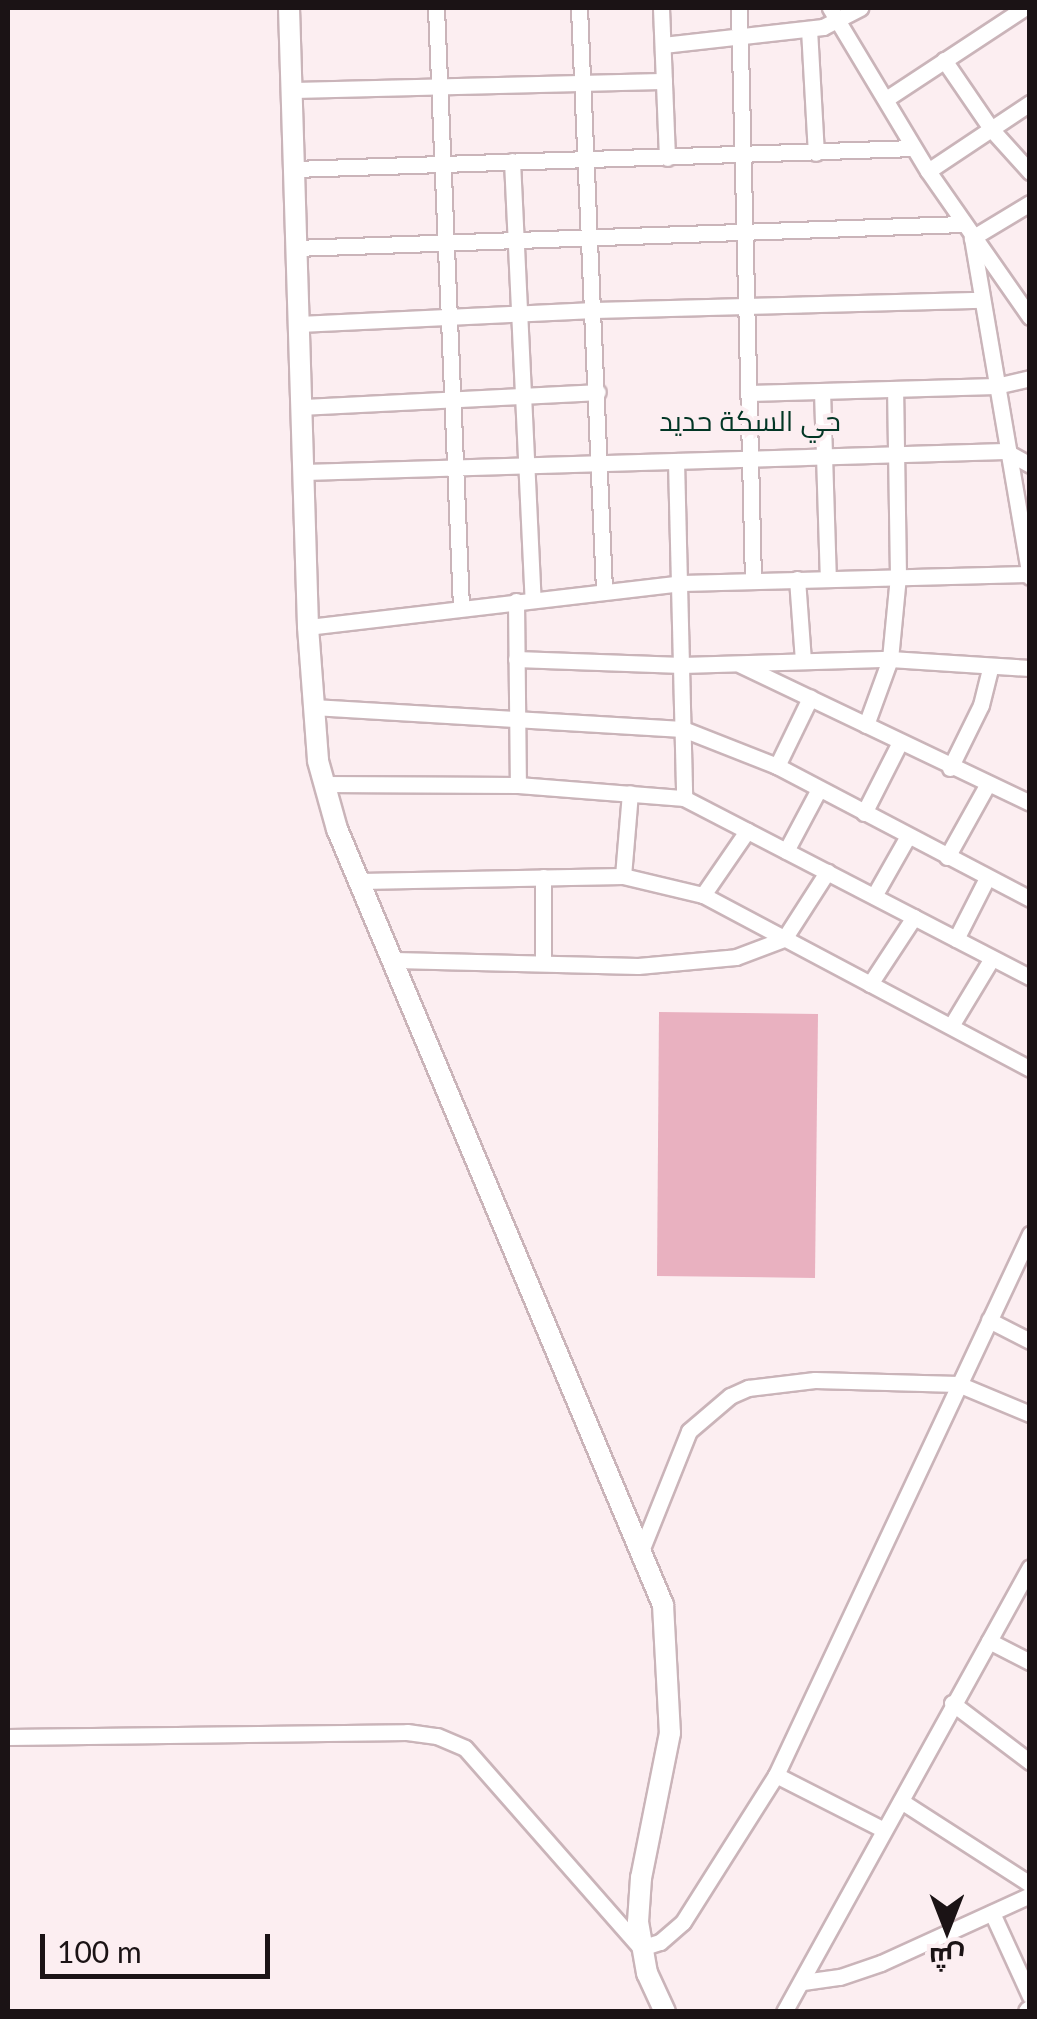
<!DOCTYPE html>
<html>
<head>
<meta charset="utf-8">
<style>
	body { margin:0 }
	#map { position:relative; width:1037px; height:2019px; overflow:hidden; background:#fceef1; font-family:Lato,Cairo,sans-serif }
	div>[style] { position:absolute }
	.green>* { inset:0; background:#e9b1c0 }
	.roads { filter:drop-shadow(2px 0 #cab4b9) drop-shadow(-2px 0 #cab4b9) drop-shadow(0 2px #cab4b9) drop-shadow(0 -2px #cab4b9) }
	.minor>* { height:15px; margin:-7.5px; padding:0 7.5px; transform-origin:7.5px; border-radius:7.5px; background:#fff }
	.tertiary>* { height:20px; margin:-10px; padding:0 10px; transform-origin:10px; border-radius:10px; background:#fff }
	span { translate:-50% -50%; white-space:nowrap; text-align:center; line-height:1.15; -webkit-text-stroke:8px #fceef1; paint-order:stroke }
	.neighbourhood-label { font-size:28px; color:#023625 }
	.frame { position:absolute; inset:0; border:10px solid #1b1315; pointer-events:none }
	.north { position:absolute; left:897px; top:1879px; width:100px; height:100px; -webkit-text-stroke:8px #fceef1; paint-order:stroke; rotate:180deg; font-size:28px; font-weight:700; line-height:40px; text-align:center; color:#1b1315 }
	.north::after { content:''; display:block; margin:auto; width:35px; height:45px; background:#1b1315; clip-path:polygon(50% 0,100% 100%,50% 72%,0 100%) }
	.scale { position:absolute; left:40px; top:1934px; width:230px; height:45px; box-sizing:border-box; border:5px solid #1b1315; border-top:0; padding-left:12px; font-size:30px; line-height:35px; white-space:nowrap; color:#1b1315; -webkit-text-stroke:8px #fceef1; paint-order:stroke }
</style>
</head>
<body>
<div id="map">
	<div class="green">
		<i style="clip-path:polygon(659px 1012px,818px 1014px,815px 1278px,657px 1276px)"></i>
	</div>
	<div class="roads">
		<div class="minor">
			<i style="left:436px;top:8px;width:601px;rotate:87.61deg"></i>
			<i style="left:579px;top:8px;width:584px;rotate:87.54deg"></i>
			<i style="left:661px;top:8px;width:150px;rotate:87.7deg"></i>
			<i style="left:739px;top:8px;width:572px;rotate:88.6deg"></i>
			<i style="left:830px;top:8px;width:190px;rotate:59deg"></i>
			<i style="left:928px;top:171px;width:178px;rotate:55.1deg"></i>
			<i style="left:809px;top:29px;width:124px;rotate:86.8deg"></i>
			<i style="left:663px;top:45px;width:161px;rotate:-6.4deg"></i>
			<i style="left:823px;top:27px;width:42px;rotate:-27.2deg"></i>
			<i style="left:944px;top:60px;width:85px;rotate:55.6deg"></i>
			<i style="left:992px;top:130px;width:57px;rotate:47.9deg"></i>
			<i style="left:291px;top:90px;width:373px;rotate:-1.4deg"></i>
			<i style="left:886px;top:99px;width:165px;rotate:-33.4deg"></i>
			<i style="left:512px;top:161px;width:439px;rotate:87.3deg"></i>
			<i style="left:294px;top:169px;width:619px;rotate:-1.94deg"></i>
			<i style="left:928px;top:171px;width:123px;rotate:-33.7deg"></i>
			<i style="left:1030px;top:203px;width:68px;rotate:148.9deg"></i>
			<i style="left:972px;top:238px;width:344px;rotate:80.3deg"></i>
			<i style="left:295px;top:248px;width:666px;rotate:-2.06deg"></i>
			<i style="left:299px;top:324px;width:295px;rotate:-2.7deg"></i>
			<i style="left:594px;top:310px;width:388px;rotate:-1.5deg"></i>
			<i style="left:822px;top:391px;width:187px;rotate:88.2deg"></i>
			<i style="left:749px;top:393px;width:247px;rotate:-1.6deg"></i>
			<i style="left:996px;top:386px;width:35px;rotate:-13deg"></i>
			<i style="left:302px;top:407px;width:296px;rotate:-2.9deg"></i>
			<i style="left:676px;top:461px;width:337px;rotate:88.6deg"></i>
			<i style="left:304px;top:472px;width:701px;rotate:-1.72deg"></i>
			<i style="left:1005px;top:451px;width:29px;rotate:29deg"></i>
			<i style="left:797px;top:579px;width:81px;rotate:85.8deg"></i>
			<i style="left:516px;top:601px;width:184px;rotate:89.4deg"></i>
			<i style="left:308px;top:627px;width:375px;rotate:-6.7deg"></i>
			<i style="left:680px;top:583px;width:349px;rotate:-1.5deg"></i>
			<i style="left:516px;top:659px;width:166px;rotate:2.1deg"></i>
			<i style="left:682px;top:665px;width:208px;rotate:-1.7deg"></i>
			<i style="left:890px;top:659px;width:140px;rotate:3.7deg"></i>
			<i style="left:741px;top:665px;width:320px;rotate:25.5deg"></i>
			<i style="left:312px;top:707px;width:372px;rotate:3.4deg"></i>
			<i style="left:683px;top:729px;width:101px;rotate:21.5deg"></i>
			<i style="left:777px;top:766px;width:286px;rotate:27.7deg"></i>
			<i style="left:866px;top:725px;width:70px;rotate:-70deg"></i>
			<i style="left:890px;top:659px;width:83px;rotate:-84.5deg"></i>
			<i style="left:898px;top:576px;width:187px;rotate:-90.9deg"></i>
			<i style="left:777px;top:766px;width:76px;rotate:-64.1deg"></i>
			<i style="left:950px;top:768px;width:70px;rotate:-63.8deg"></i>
			<i style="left:981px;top:705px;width:38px;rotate:-76deg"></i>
			<i style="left:323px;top:784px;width:195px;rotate:0.3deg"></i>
			<i style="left:518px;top:785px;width:167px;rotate:4.5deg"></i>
			<i style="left:684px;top:798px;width:390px;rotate:27.4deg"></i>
			<i style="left:864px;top:813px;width:80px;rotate:-63.1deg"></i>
			<i style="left:786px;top:851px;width:70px;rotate:-62deg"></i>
			<i style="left:947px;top:857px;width:82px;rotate:-60.9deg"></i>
			<i style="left:623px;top:876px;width:83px;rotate:-85.2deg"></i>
			<i style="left:543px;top:877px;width:86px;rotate:90deg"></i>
			<i style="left:360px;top:881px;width:263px;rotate:-1.1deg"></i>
			<i style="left:623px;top:876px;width:82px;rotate:13.4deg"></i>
			<i style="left:703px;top:895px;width:370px;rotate:28deg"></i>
			<i style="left:703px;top:895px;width:78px;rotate:-55.5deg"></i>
			<i style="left:874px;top:896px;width:69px;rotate:-60.5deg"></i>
			<i style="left:956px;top:939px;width:68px;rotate:-63.1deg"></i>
			<i style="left:395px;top:960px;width:243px;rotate:1.4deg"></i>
			<i style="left:638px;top:966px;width:98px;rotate:-5.2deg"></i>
			<i style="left:736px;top:957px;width:51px;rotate:-20.6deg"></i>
			<i style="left:784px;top:939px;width:80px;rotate:-57.3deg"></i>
			<i style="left:870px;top:984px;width:80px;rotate:-56.7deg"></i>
			<i style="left:951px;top:1026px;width:79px;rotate:-58.9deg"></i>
			<i style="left:989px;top:1320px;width:46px;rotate:27.1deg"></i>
			<i style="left:641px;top:1551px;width:129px;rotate:-68.2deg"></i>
			<i style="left:689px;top:1431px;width:54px;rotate:-40.5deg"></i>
			<i style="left:730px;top:1396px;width:20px;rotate:-24deg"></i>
			<i style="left:748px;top:1388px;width:67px;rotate:-6.8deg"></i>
			<i style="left:815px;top:1380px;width:143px;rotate:1.6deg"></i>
			<i style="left:958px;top:1384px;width:78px;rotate:22.6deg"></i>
			<i style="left:989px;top:1641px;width:46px;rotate:27.1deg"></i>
			<i style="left:952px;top:1703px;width:98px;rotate:37.1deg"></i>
			<i style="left:8px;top:1737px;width:399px;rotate:-0.7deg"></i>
			<i style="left:407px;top:1732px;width:30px;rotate:8deg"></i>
			<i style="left:437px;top:1736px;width:30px;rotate:23deg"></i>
			<i style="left:465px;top:1748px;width:266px;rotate:48.7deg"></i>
			<i style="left:641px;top:1948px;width:20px;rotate:-18deg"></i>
			<i style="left:660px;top:1942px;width:30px;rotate:-41deg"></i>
			<i style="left:683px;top:1922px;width:174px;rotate:-57.7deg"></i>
			<i style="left:776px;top:1775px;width:598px;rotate:-64.85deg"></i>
			<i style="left:776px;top:1775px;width:121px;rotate:27deg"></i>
			<i style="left:901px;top:1801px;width:153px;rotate:32.8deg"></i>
			<i style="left:992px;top:1913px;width:91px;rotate:65.4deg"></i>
			<i style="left:803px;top:1982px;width:37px;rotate:-8deg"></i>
			<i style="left:840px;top:1977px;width:43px;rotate:-18.9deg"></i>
			<i style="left:881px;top:1963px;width:164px;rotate:-24.5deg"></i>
			<i style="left:784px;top:2012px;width:508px;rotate:-61.07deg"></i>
		</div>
		<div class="tertiary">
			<i style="left:289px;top:8px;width:619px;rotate:88.24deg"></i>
			<i style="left:308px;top:627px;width:134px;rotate:85.7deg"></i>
			<i style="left:318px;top:761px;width:71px;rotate:74.4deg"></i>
			<i style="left:337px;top:829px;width:842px;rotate:67.21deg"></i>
			<i style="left:663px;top:1605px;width:128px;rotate:86.9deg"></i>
			<i style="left:670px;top:1733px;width:148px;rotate:101.3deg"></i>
			<i style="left:641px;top:1878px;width:44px;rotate:93.9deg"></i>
			<i style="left:638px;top:1922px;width:52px;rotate:80deg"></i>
			<i style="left:647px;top:1973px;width:43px;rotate:65.2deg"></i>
			<i style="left:1029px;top:2012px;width:1px;rotate:-45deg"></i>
		</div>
	</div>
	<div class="neighbourhood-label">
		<span style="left:750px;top:420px">حي السكة حديد</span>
	</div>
	<div class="frame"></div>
	<div class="north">ش</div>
	<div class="scale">100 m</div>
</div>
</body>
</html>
